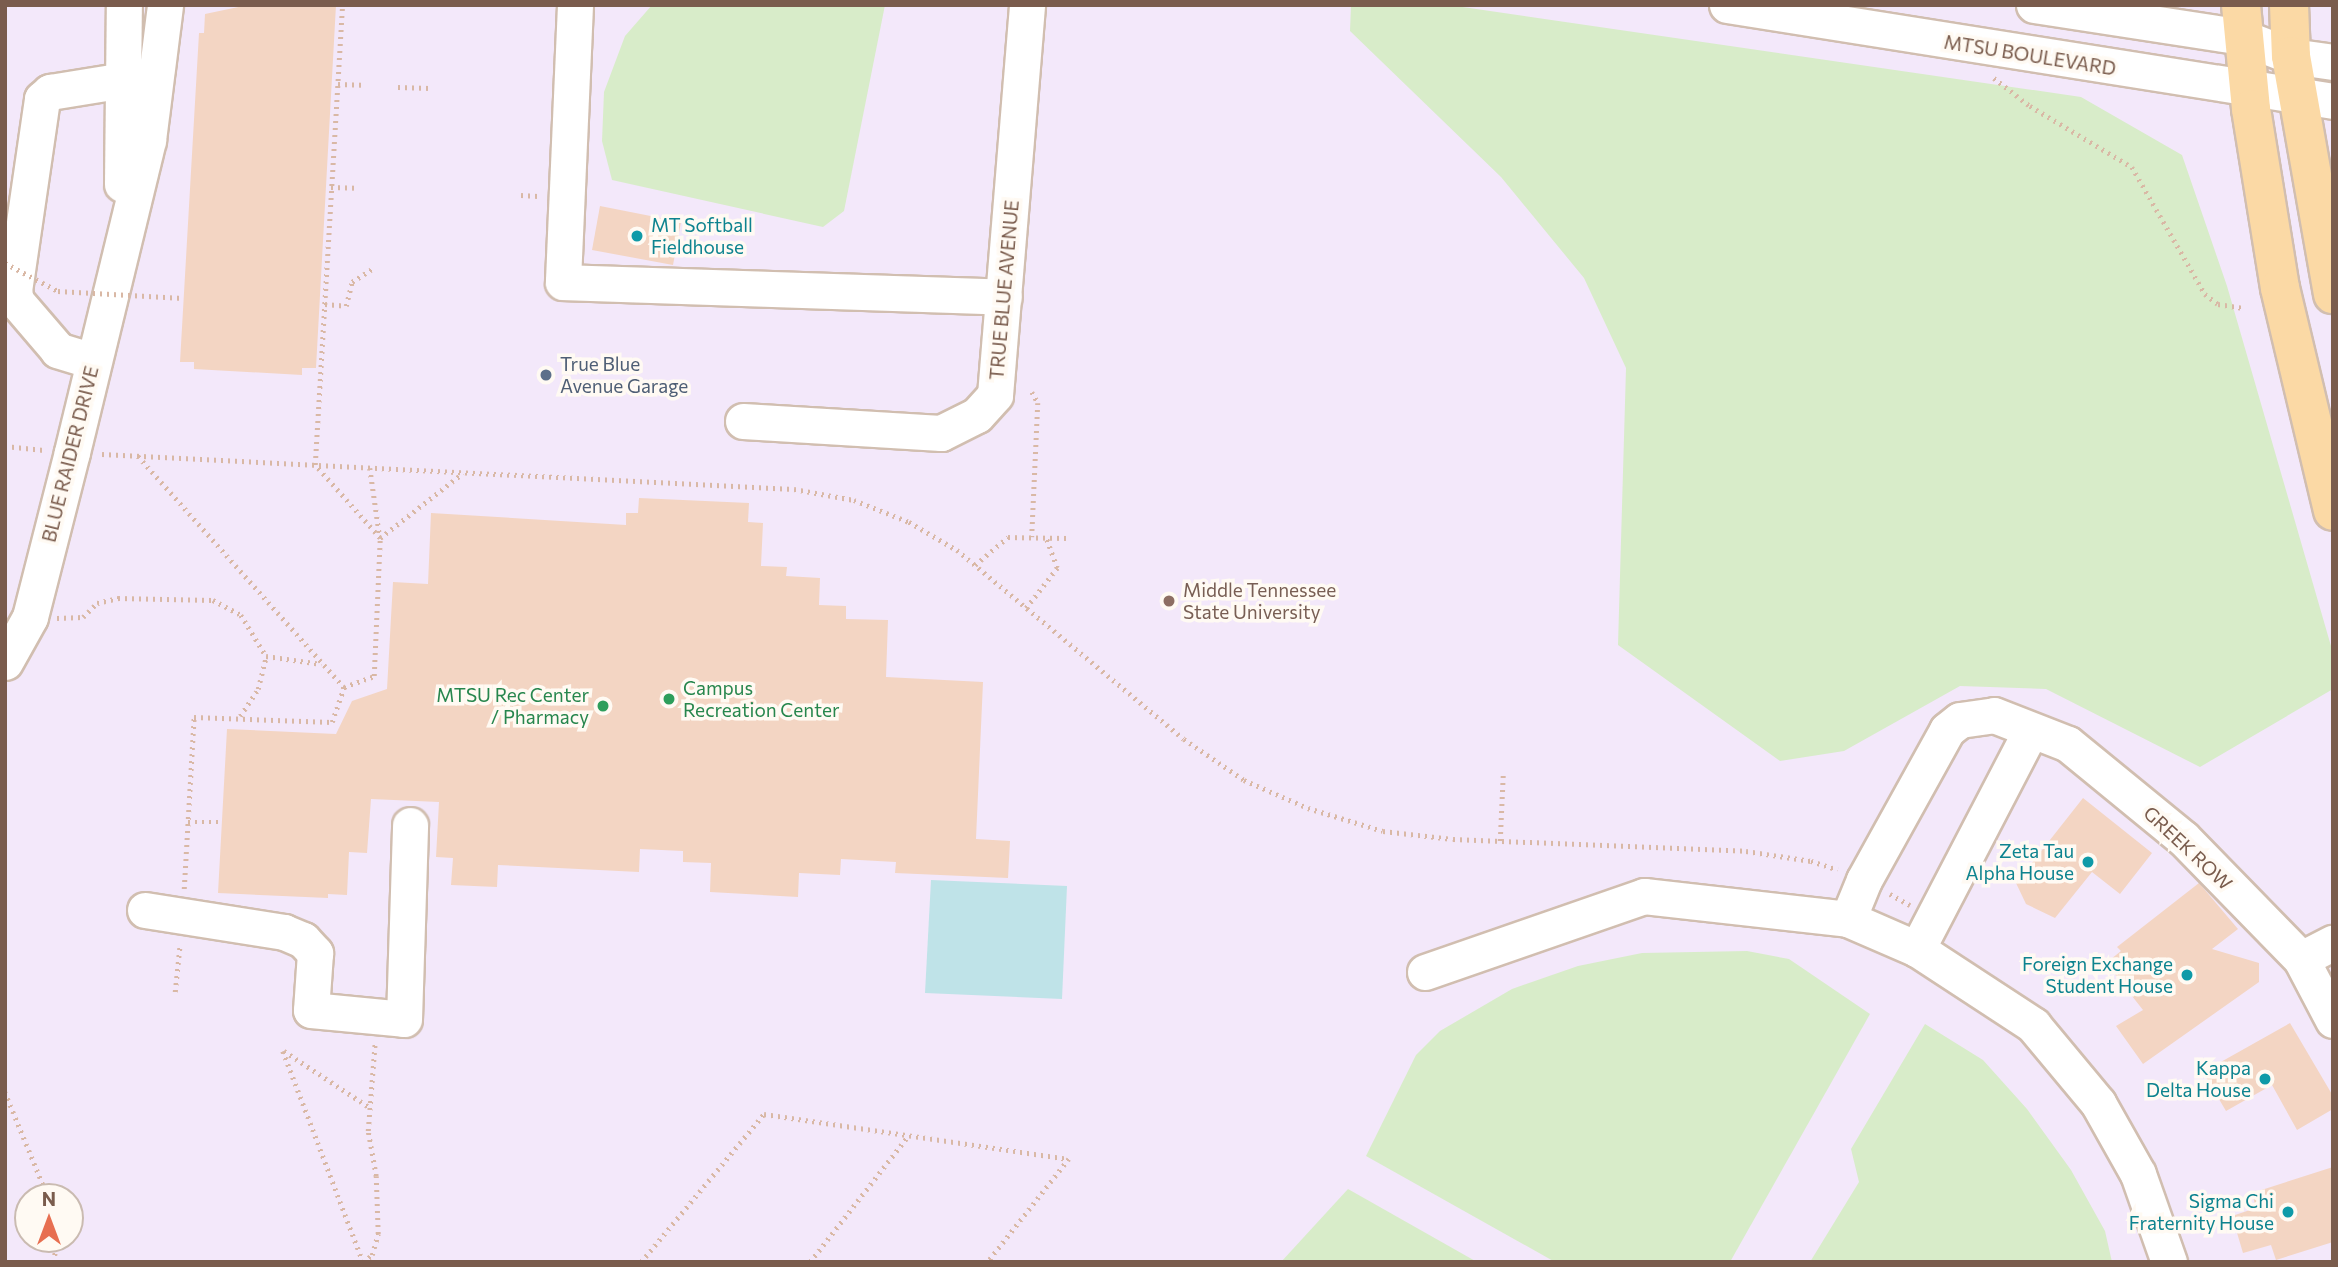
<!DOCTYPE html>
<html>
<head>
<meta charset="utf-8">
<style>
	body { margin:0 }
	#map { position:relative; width:2338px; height:1267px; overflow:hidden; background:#fdf6ec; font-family:Commissioner,sans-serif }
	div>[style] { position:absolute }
	.education>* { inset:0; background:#f3e8fa }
	.green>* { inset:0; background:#d8ecc9 }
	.water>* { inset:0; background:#bfe3e8 }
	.building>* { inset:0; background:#f3d5c3 }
	.path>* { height:4.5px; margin-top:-2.25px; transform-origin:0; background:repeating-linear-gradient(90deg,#d9b8a5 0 2px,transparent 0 7px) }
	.roads { filter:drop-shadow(2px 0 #d1beb0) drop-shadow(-2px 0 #d1beb0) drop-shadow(0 2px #d1beb0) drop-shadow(0 -2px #d1beb0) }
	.minor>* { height:35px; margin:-17.5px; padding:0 17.5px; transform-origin:17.5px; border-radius:17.5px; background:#fff }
	.major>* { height:38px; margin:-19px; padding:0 19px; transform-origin:19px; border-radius:19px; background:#fbd9a5 }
	.path-bridge>* { height:4.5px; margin-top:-2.25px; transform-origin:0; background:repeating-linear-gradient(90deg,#d9b8a5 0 2px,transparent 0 7px) }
	.dots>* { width:19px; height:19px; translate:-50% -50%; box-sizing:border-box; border:4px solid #fffaf3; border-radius:50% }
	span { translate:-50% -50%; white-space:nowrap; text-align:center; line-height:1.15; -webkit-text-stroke:7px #fffaf3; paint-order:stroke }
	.street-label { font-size:19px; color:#7a5c4d }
	.culture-label { font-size:19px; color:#0d838f }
	.left { translate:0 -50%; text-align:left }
	.right { translate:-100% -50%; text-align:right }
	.service-label { font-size:19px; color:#4e5e75 }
	.education-label { font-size:19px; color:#785e54 }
	.leisure-label { font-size:19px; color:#27864d }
	.frame { position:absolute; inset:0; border:7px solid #7a5c4d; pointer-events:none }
	.north { position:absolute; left:14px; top:1183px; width:70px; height:70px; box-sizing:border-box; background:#fffaf3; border:2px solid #cabbb1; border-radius:50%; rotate:0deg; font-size:19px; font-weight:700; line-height:28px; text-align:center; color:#7a5c4d }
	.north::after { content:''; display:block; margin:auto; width:24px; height:32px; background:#e76f51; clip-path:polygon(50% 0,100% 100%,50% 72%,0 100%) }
</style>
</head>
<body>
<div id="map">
	<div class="education">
		<i style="clip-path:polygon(evenodd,5px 5px,2333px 5px,2333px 1262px,5px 1262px,5px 5px,28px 1197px,70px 1197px,70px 1239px,28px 1239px,28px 1197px)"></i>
	</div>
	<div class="green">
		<i style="clip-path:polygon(652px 5px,885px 5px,844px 211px,823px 227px,612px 180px,602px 141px,604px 92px,625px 36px)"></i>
		<i style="clip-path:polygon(1351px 5px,1449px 5px,2081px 97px,2182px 155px,2227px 286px,2333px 653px,2333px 689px,2200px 767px,2046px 689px,1960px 686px,1844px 751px,1780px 761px,1618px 645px,1626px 368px,1584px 278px,1501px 177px,1350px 31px)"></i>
		<i style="clip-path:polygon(1747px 951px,1789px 959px,1870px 1014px,1730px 1262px,1555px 1262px,1366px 1156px,1416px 1055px,1440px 1031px,1512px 989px,1578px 966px,1642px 953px)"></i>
		<i style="clip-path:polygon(1925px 1024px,1983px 1060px,2027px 1109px,2071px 1170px,2105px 1231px,2112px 1262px,1810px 1262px,1859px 1182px,1851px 1149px)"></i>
		<i style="clip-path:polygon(1348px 1189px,1477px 1262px,1281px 1262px)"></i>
	</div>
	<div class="water">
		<i style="clip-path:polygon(931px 880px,1067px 886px,1062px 999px,925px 993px)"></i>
	</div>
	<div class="building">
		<i style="clip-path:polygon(248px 5px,336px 5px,316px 368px,302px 368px,302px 375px,194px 369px,194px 362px,180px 362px,199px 33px,204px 33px,205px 14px)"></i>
		<i style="clip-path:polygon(600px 206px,681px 222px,673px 265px,592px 250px)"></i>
		<i style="clip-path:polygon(639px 498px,749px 503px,748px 522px,763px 523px,761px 566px,787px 567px,786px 576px,820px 578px,819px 605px,846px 606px,846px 619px,888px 620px,886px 677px,983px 682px,976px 839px,1010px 841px,1008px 878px,895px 873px,896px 862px,841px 859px,840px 875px,799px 873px,798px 897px,710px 892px,711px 863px,683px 862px,683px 851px,640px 849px,639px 872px,498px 865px,497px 887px,451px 885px,453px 858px,436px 857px,439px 802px,371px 799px,367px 853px,349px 852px,347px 895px,328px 894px,328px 898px,218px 893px,227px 729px,336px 734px,352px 701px,387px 689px,393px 582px,428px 584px,431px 513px,626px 525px,626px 513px,638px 513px)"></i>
		<i style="clip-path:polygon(2083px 798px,2152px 853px,2120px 894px,2092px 872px,2055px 918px,2026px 904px,2016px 883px)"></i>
		<i style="clip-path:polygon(2199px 883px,2238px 929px,2212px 949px,2259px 963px,2259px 982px,2143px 1064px,2116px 1026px,2143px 1010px,2106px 963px,2121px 951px,2117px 947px)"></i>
		<i style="clip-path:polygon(2290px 1023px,2333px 1096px,2333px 1109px,2297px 1130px,2272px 1085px,2226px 1111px,2203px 1072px)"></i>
		<i style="clip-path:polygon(2333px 1167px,2333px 1242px,2276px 1260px,2271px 1245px,2243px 1253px,2232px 1216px,2256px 1208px,2252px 1193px)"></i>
	</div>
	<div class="path">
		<i style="left:1994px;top:78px;width:46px;rotate:37.9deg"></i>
		<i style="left:2030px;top:106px;width:119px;rotate:30.9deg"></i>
		<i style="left:2132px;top:167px;width:146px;rotate:60.1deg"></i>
		<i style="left:2205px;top:294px;width:16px;rotate:38deg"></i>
		<i style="left:2218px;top:304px;width:24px;rotate:9deg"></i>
		<i style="left:338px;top:84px;width:24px;rotate:2deg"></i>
		<i style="left:398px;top:87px;width:32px;rotate:2deg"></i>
		<i style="left:331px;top:187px;width:25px;rotate:2deg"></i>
		<i style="left:521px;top:195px;width:17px;rotate:3deg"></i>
		<i style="left:325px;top:304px;width:21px;rotate:5deg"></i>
		<i style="left:346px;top:306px;width:25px;rotate:-76deg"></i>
		<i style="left:352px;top:282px;width:24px;rotate:-33deg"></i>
		<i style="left:1032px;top:392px;width:13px;rotate:61deg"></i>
		<i style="left:1038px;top:403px;width:134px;rotate:92.6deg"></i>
		<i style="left:5px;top:446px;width:39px;rotate:6deg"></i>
		<i style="left:102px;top:454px;width:693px;rotate:2.9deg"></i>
		<i style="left:794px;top:489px;width:61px;rotate:10.4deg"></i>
		<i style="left:854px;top:500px;width:59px;rotate:21.8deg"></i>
		<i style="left:909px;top:522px;width:56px;rotate:30.3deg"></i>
		<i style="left:957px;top:550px;width:295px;rotate:39.8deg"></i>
		<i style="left:1184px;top:739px;width:73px;rotate:34.3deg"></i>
		<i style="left:1244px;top:780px;width:70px;rotate:23.6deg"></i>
		<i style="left:1308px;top:808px;width:78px;rotate:17deg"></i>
		<i style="left:1383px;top:831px;width:70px;rotate:6.5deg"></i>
		<i style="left:1453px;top:839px;width:293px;rotate:2.3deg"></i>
		<i style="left:1746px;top:851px;width:66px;rotate:8.7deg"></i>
		<i style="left:1811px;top:861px;width:28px;rotate:18deg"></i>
		<i style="left:138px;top:456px;width:310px;rotate:48.3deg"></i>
		<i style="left:344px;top:687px;width:32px;rotate:-20deg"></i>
		<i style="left:374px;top:676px;width:138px;rotate:-87.5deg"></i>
		<i style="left:380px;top:538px;width:98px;rotate:-131.7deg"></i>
		<i style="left:315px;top:465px;width:461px;rotate:-86.6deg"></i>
		<i style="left:370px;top:468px;width:71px;rotate:81.9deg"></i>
		<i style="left:380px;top:538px;width:105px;rotate:-38.1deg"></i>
		<i style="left:975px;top:565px;width:43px;rotate:-40.3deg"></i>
		<i style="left:1008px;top:537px;width:60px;rotate:1deg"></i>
		<i style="left:1026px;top:608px;width:51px;rotate:-52.2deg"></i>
		<i style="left:1057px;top:568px;width:32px;rotate:-110deg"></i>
		<i style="left:57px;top:618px;width:26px;rotate:-2deg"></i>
		<i style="left:83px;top:617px;width:20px;rotate:-45deg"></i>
		<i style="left:97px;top:603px;width:22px;rotate:-13deg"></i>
		<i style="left:118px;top:598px;width:95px;rotate:1.2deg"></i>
		<i style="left:213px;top:600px;width:32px;rotate:28deg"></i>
		<i style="left:241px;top:615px;width:48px;rotate:58.6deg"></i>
		<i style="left:266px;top:656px;width:56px;rotate:8.3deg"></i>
		<i style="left:240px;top:716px;width:32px;rotate:-56deg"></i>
		<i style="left:258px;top:689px;width:34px;rotate:-76deg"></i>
		<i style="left:188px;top:822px;width:34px"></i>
		<i style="left:1500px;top:841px;width:67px;rotate:-87.4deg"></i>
		<i style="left:184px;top:889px;width:172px;rotate:-86.7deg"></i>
		<i style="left:194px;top:717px;width:138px;rotate:2.1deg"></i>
		<i style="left:332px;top:722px;width:37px;rotate:-71deg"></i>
		<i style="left:1890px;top:894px;width:23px;rotate:29deg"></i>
		<i style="left:175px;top:992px;width:48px;rotate:-84.1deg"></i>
		<i style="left:283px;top:1051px;width:226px;rotate:69.2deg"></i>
		<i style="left:284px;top:1051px;width:102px;rotate:33.4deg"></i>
		<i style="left:5px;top:1092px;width:113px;rotate:67.7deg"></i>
		<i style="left:53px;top:1262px;width:24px;rotate:-78deg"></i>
		<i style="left:363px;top:1262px;width:11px;rotate:-38deg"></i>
		<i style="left:372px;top:1255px;width:22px;rotate:-74deg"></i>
		<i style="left:378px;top:1234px;width:58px;rotate:-92deg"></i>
		<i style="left:376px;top:1176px;width:46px;rotate:-100.1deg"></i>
		<i style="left:368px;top:1131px;width:88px;rotate:-85.5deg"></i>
		<i style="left:641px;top:1262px;width:192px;rotate:-50.3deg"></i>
		<i style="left:764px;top:1114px;width:308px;rotate:8.4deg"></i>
		<i style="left:1069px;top:1159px;width:131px;rotate:128.2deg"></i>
		<i style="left:810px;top:1262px;width:160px;rotate:-52.1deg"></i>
	</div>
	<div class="roads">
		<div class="minor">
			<i style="left:575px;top:5px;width:277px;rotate:92.5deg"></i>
			<i style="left:563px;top:282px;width:441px;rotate:1.9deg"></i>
			<i style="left:1727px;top:5px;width:614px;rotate:9deg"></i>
			<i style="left:2034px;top:5px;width:210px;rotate:8.7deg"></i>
			<i style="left:2242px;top:37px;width:53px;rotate:21.2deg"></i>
			<i style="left:2291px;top:56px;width:42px;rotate:8.1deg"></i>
			<i style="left:122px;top:184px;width:179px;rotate:-89.4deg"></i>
			<i style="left:93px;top:361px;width:37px;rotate:-163deg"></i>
			<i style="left:58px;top:350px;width:65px;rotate:-130.6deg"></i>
			<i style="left:16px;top:301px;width:10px;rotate:-101deg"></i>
			<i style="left:14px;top:291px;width:194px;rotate:-81.7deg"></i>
			<i style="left:42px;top:99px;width:11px;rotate:-41deg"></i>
			<i style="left:50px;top:92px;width:75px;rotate:-9.2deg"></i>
			<i style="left:743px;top:421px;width:198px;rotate:3.5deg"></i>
			<i style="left:941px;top:433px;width:40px;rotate:-26.6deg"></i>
			<i style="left:977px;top:415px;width:27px;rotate:-48deg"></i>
			<i style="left:995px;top:395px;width:391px;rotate:-85.3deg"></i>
			<i style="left:5px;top:662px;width:51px;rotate:-60.9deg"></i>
			<i style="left:30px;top:617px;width:170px;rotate:-75.7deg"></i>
			<i style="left:72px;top:452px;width:321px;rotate:-76.3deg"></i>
			<i style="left:148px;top:140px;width:136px;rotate:-82.8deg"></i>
			<i style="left:2030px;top:732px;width:245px;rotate:117.5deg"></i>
			<i style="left:1917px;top:949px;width:75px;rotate:-156.5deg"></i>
			<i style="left:1848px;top:919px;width:42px;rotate:-67.7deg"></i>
			<i style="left:1864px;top:880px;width:171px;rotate:-61deg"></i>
			<i style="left:1947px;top:730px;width:16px;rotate:-38deg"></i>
			<i style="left:1960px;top:720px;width:34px;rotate:-8deg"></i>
			<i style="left:1994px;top:715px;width:79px;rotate:21.4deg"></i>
			<i style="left:2068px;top:744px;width:149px;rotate:39.3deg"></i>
			<i style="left:2183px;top:838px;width:169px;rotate:45.7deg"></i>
			<i style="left:2301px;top:959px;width:69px;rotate:62.3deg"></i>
			<i style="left:145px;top:910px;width:141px;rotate:9deg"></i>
			<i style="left:284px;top:932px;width:21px;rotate:23deg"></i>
			<i style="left:303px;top:940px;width:18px;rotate:47deg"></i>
			<i style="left:315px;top:953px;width:57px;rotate:94deg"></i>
			<i style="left:311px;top:1010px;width:93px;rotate:5.5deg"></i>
			<i style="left:404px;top:1019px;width:194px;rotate:-88.2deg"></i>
			<i style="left:1917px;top:949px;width:139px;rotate:33.2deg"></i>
			<i style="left:2033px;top:1025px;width:102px;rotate:50.2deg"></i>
			<i style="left:2098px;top:1103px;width:81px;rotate:60.6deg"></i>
			<i style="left:2138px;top:1174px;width:93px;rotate:70.6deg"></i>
			<i style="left:2301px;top:959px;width:36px;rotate:-27deg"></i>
			<i style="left:1425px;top:972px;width:232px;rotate:-19.1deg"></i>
			<i style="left:1644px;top:896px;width:205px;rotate:6.4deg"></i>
		</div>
		<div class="major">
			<i style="left:2241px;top:5px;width:104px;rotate:84.5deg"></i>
			<i style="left:2251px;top:109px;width:181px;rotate:80.8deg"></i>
			<i style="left:2280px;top:288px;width:229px;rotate:76.6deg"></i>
			<i style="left:2289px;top:5px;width:51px;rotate:87.8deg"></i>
			<i style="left:2291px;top:56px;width:242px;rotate:80deg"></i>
		</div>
	</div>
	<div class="path-bridge">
		<i style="left:5px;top:263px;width:60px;rotate:27.8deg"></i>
		<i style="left:58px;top:291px;width:125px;rotate:3.2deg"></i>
	</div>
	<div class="dots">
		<i style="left:637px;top:236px;background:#0f9aa8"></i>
		<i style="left:546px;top:375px;background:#5c6f8a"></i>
		<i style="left:1169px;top:601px;background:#8d6e63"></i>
		<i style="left:669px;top:699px;background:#2e9e5b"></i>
		<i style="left:603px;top:706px;background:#2e9e5b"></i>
		<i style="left:2088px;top:862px;background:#0f9aa8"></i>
		<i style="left:2187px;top:975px;background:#0f9aa8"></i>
		<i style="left:2265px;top:1079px;background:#0f9aa8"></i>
		<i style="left:2288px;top:1212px;background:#0f9aa8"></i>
	</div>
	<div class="street-label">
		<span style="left:2030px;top:55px;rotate:9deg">MTSU BOULEVARD</span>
		<span style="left:1004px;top:290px;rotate:-85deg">TRUE BLUE AVENUE</span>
		<span style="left:70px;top:454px;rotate:-76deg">BLUE RAIDER DRIVE</span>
		<span style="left:2188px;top:848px;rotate:43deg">GREEK ROW</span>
	</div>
	<div class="culture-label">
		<span class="left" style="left:651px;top:236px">MT Softball<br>Fieldhouse</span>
		<span class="right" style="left:2074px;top:862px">Zeta Tau<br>Alpha House</span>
		<span class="right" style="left:2173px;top:975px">Foreign Exchange<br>Student House</span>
		<span class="right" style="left:2251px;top:1079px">Kappa<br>Delta House</span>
		<span class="right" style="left:2274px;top:1212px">Sigma Chi<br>Fraternity House</span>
	</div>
	<div class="service-label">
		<span class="left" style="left:560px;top:375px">True Blue<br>Avenue Garage</span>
	</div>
	<div class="education-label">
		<span class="left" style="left:1183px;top:601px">Middle Tennessee<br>State University</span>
	</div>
	<div class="leisure-label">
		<span class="left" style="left:683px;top:699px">Campus<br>Recreation Center</span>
		<span class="right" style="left:589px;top:706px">MTSU Rec Center<br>/ Pharmacy</span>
	</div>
	<div class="frame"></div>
	<div class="north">N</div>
</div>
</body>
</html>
